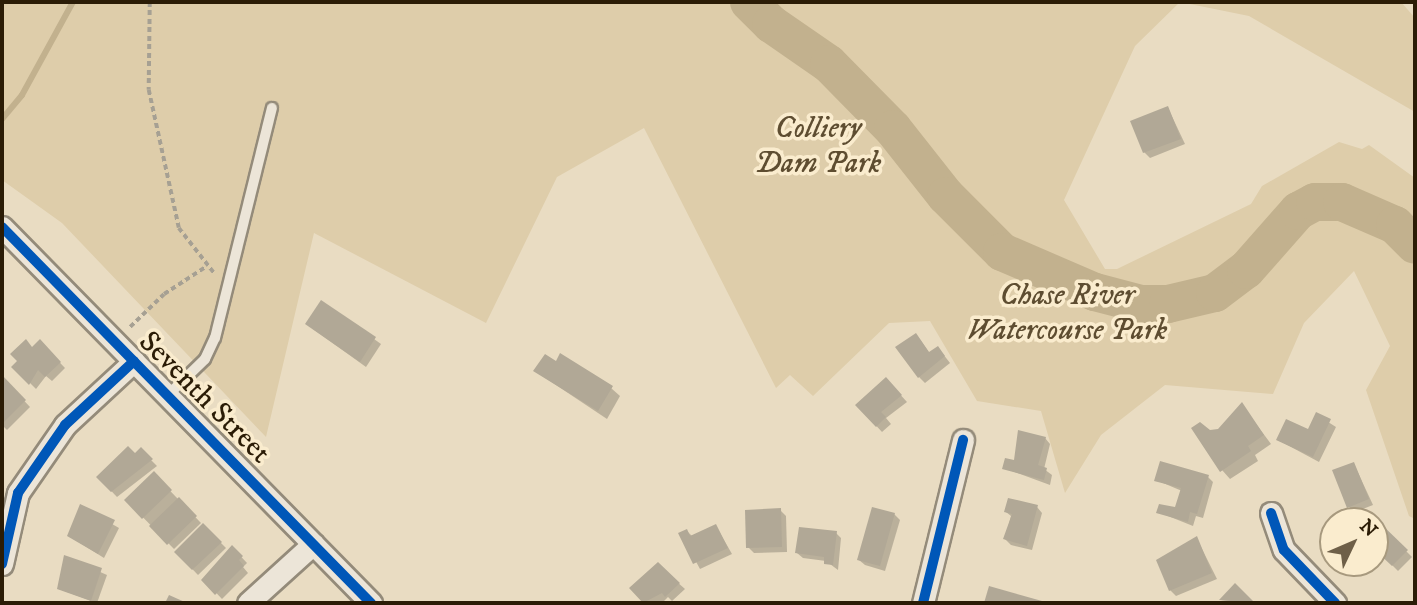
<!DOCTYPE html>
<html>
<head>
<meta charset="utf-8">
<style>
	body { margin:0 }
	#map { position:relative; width:1417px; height:605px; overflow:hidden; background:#e9dcc2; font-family:"IM FELL DW Pica",serif }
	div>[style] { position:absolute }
	.green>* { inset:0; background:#decdaa }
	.shadow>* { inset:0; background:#0003 }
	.stream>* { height:6px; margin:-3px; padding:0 3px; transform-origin:3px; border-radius:3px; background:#c2b18e }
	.river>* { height:38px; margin:-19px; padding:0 19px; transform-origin:19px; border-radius:19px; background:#c2b18e }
	.building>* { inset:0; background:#b1a896 }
	.path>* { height:3.5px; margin-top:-1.75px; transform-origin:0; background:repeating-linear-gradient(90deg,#a6a093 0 5px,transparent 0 8.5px) }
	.roads { filter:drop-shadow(2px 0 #948b7a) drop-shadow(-2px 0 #948b7a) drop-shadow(0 2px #948b7a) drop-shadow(0 -2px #948b7a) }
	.lane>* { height:10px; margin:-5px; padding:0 5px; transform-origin:5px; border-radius:5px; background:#ece5d8 }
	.street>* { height:21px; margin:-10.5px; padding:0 10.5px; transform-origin:10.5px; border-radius:10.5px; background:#ece5d8 }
	.cycleway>* { height:10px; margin:-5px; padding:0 5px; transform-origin:5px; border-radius:5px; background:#0057b8 }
	span { translate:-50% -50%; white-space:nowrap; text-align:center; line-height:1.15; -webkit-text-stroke:7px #faecce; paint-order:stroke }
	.park-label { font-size:30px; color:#5e4d31; font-style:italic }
	.street-label { font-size:30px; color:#2b1c06 }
	.frame { position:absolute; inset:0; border:4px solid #2b1c06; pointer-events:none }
	.north { position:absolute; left:1319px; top:507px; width:70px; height:70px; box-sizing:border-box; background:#faecce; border:2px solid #a7997e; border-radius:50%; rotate:46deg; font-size:19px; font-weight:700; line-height:28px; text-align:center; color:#2b1c06 }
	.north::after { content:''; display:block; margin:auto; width:24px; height:32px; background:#6e5f48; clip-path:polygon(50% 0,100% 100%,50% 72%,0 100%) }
</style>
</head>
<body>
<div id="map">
	<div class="green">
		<i style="clip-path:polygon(2px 2px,1401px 2px,1415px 18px,1415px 112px,1249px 16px,1180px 2px,1135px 46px,1064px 200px,1105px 269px,1117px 269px,1251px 204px,1262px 186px,1339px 142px,1362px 149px,1369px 145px,1415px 178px,1415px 519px,1409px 516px,1366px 390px,1390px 346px,1354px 271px,1304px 323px,1273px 394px,1165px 385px,1101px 435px,1065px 493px,1041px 411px,977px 401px,930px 321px,889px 323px,813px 396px,790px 375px,776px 388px,644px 128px,557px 177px,486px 323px,314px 233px,266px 437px,62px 223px,2px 180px)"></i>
	</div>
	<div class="shadow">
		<i style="clip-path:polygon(1168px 108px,1185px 144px,1150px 158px,1144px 152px)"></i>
		<i style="clip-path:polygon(322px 302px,381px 344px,366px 367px,313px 329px)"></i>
		<i style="clip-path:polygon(921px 341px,930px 354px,943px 354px,950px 363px,925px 383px,919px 377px)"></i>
		<i style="clip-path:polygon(40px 342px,65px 368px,52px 381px,46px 376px,36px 389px,14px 367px)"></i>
		<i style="clip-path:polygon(535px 371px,611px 388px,620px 396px,607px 419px)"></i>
		<i style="clip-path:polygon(2px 377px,30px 407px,7px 430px,2px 425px)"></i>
		<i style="clip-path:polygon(886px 379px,907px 402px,886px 418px,891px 424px,882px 432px,857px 405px)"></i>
		<i style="clip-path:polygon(1242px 405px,1271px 444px,1255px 455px,1258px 461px,1230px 479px,1222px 470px,1210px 432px,1218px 431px)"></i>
		<i style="clip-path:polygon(1317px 415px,1336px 427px,1319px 462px,1278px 440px,1309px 432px)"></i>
		<i style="clip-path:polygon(1045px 438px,1050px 444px,1044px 469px,1052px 475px,1050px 485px,1004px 468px)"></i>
		<i style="clip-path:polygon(141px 450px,157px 466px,117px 497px,98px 477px)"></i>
		<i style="clip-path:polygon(1354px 464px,1373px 505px,1355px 512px,1349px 507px)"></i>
		<i style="clip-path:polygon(154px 474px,201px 523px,174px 549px,126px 500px)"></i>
		<i style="clip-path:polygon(1208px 477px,1213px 482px,1203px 518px,1196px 516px,1193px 526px,1158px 512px,1176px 509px,1182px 491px,1156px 480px)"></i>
		<i style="clip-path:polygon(81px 506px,119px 528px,104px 558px,69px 536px)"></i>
		<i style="clip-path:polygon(1037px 507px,1042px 513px,1032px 550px,1011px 545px,1005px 539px,1011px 516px,1006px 512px)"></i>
		<i style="clip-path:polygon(780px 510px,786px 516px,787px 552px,754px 553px,748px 547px)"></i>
		<i style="clip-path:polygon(894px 514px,900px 520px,885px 571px,865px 565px,859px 560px)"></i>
		<i style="clip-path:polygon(1379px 524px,1412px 557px,1398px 571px,1375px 548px)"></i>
		<i style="clip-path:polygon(203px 525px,226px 548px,198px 575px,176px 552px)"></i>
		<i style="clip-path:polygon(716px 526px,732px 554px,700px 569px,681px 534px,687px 531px,693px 537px)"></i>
		<i style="clip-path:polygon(836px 533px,841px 538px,838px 570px,826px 561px,803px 558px,797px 553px)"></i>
		<i style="clip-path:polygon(1197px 539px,1217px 579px,1176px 596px,1170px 590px)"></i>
		<i style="clip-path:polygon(232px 547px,247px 563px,243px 567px,248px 573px,222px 599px,204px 580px)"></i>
		<i style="clip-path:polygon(66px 557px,107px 575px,97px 603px,59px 589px)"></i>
		<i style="clip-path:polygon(658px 565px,685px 589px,672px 601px,668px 597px,662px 603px,646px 603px,632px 588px)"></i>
		<i style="clip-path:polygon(1235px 586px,1253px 603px,1221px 600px)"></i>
	</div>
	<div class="stream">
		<i style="left:2px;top:119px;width:31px;rotate:-50deg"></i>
		<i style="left:22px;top:95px;width:106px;rotate:-61.3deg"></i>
	</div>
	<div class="river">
		<i style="left:749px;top:2px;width:31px;rotate:45deg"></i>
		<i style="left:771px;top:24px;width:70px;rotate:34.6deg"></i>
		<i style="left:829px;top:64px;width:91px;rotate:45.4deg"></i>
		<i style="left:893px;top:129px;width:85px;rotate:51.7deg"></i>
		<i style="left:946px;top:196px;width:79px;rotate:45deg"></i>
		<i style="left:1002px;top:252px;width:101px;rotate:23.3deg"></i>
		<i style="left:1095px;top:292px;width:48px;rotate:14.6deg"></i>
		<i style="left:1141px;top:304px;width:27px"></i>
		<i style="left:1168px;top:304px;width:48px;rotate:-13.2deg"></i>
		<i style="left:1215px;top:293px;width:39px;rotate:-37deg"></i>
		<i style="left:1246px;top:270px;width:79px;rotate:-48.6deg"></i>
		<i style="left:1298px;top:211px;width:19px;rotate:-28deg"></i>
		<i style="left:1315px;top:202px;width:27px"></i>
		<i style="left:1342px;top:202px;width:58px;rotate:23.5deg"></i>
		<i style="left:1395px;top:225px;width:28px;rotate:45deg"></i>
	</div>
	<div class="building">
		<i style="clip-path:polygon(1168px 106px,1181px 139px,1143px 153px,1130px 121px)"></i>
		<i style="clip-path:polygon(321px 300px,376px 337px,360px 362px,305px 324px)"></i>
		<i style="clip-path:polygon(916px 333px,929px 352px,938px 346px,945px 356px,918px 378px,895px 347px)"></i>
		<i style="clip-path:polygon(26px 339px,32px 347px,40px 339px,61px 362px,45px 377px,38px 370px,29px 385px,11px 367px,17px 361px,10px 354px)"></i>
		<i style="clip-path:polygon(560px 353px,613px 386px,598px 411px,533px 371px,545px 354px,556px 361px)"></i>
		<i style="clip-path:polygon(2px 375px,26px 400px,2px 424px)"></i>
		<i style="clip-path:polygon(886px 377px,902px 395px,881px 412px,886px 417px,876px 427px,855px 405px)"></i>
		<i style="clip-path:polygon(1242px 402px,1264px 435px,1248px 446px,1251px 451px,1220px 472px,1191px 428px,1200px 422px,1210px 430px,1218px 429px)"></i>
		<i style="clip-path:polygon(1316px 412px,1331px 419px,1313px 457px,1276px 440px,1286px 419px,1308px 429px)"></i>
		<i style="clip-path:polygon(1018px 430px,1046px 437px,1038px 465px,1047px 468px,1044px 480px,1002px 469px,1005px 458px,1014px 460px)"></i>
		<i style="clip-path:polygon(128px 446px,135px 453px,141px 447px,153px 459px,111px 492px,96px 477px)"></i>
		<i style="clip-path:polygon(1160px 461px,1209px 475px,1197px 514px,1190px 512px,1188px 522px,1156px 513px,1159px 504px,1175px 507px,1181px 488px,1154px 481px)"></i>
		<i style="clip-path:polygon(1354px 462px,1369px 499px,1347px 508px,1332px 470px)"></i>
		<i style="clip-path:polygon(154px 471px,172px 490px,142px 519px,124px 500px)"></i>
		<i style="clip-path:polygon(179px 497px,197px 516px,167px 545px,149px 526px)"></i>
		<i style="clip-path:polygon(1008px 498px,1038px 505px,1027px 546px,1003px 539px,1012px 514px,1004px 512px)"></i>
		<i style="clip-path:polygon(80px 504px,115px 520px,98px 554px,67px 536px)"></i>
		<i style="clip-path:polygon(872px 507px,895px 513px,880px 566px,857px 560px)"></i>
		<i style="clip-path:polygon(781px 508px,782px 547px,746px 548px,745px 510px)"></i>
		<i style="clip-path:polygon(1379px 522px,1408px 550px,1392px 566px,1375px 550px)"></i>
		<i style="clip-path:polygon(203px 523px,222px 542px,192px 570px,174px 552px)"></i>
		<i style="clip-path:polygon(716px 524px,728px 548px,693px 564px,678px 533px,687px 529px,690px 536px)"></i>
		<i style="clip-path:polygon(799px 527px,837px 531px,833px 565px,824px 564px,824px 557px,795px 553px)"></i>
		<i style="clip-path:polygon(1197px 536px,1212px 573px,1169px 591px,1156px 560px)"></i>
		<i style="clip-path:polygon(232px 545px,243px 556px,239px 560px,244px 566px,215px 595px,201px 580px)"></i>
		<i style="clip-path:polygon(64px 555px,102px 568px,91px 601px,57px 589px)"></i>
		<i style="clip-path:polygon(658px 562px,680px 583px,665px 597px,662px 593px,643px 603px,629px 588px)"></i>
		<i style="clip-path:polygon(1235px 583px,1255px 603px,1219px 600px)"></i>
		<i style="clip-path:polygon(989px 586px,1042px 601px,1041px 603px,984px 603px)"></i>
		<i style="clip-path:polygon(169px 595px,187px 603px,165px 603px)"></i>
	</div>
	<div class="path">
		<i style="left:150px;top:2px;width:88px;rotate:90.7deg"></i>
		<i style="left:149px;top:90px;width:141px;rotate:77.7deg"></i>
		<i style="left:179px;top:228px;width:58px;rotate:52deg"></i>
		<i style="left:130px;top:327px;width:47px;rotate:-44.1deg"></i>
		<i style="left:164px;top:294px;width:51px;rotate:-33.1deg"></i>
	</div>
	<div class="roads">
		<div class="lane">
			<i style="left:167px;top:396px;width:53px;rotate:-44.2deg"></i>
			<i style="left:205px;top:359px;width:23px;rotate:-65deg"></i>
			<i style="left:215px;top:338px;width:237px;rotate:-76.1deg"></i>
		</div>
		<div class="street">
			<i style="left:2px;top:227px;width:527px;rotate:45.54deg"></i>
			<i style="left:1271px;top:513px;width:39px;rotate:71deg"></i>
			<i style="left:1284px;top:550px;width:74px;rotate:46.1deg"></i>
			<i style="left:2px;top:564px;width:73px;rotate:-77.3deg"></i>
			<i style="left:18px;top:493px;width:83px;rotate:-55.3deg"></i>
			<i style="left:65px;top:425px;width:94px;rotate:-42.8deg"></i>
			<i style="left:248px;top:603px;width:88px;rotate:-42.2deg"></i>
			<i style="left:923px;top:603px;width:168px;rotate:-76.2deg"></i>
		</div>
	</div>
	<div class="cycleway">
		<i style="left:2px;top:227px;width:527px;rotate:45.54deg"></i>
		<i style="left:1271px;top:513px;width:39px;rotate:71deg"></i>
		<i style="left:1284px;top:550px;width:74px;rotate:46.1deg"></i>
		<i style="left:2px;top:564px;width:73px;rotate:-77.3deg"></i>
		<i style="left:18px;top:493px;width:83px;rotate:-55.3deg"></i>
		<i style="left:65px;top:425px;width:94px;rotate:-42.8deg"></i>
		<i style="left:923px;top:603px;width:168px;rotate:-76.2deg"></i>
	</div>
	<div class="park-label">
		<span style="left:818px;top:146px">Colliery<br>Dam Park</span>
		<span style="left:1067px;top:313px">Chase River<br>Watercourse Park</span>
	</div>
	<div class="street-label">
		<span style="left:204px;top:398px;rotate:45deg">Seventh Street</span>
	</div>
	<div class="frame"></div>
	<div class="north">N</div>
</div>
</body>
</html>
